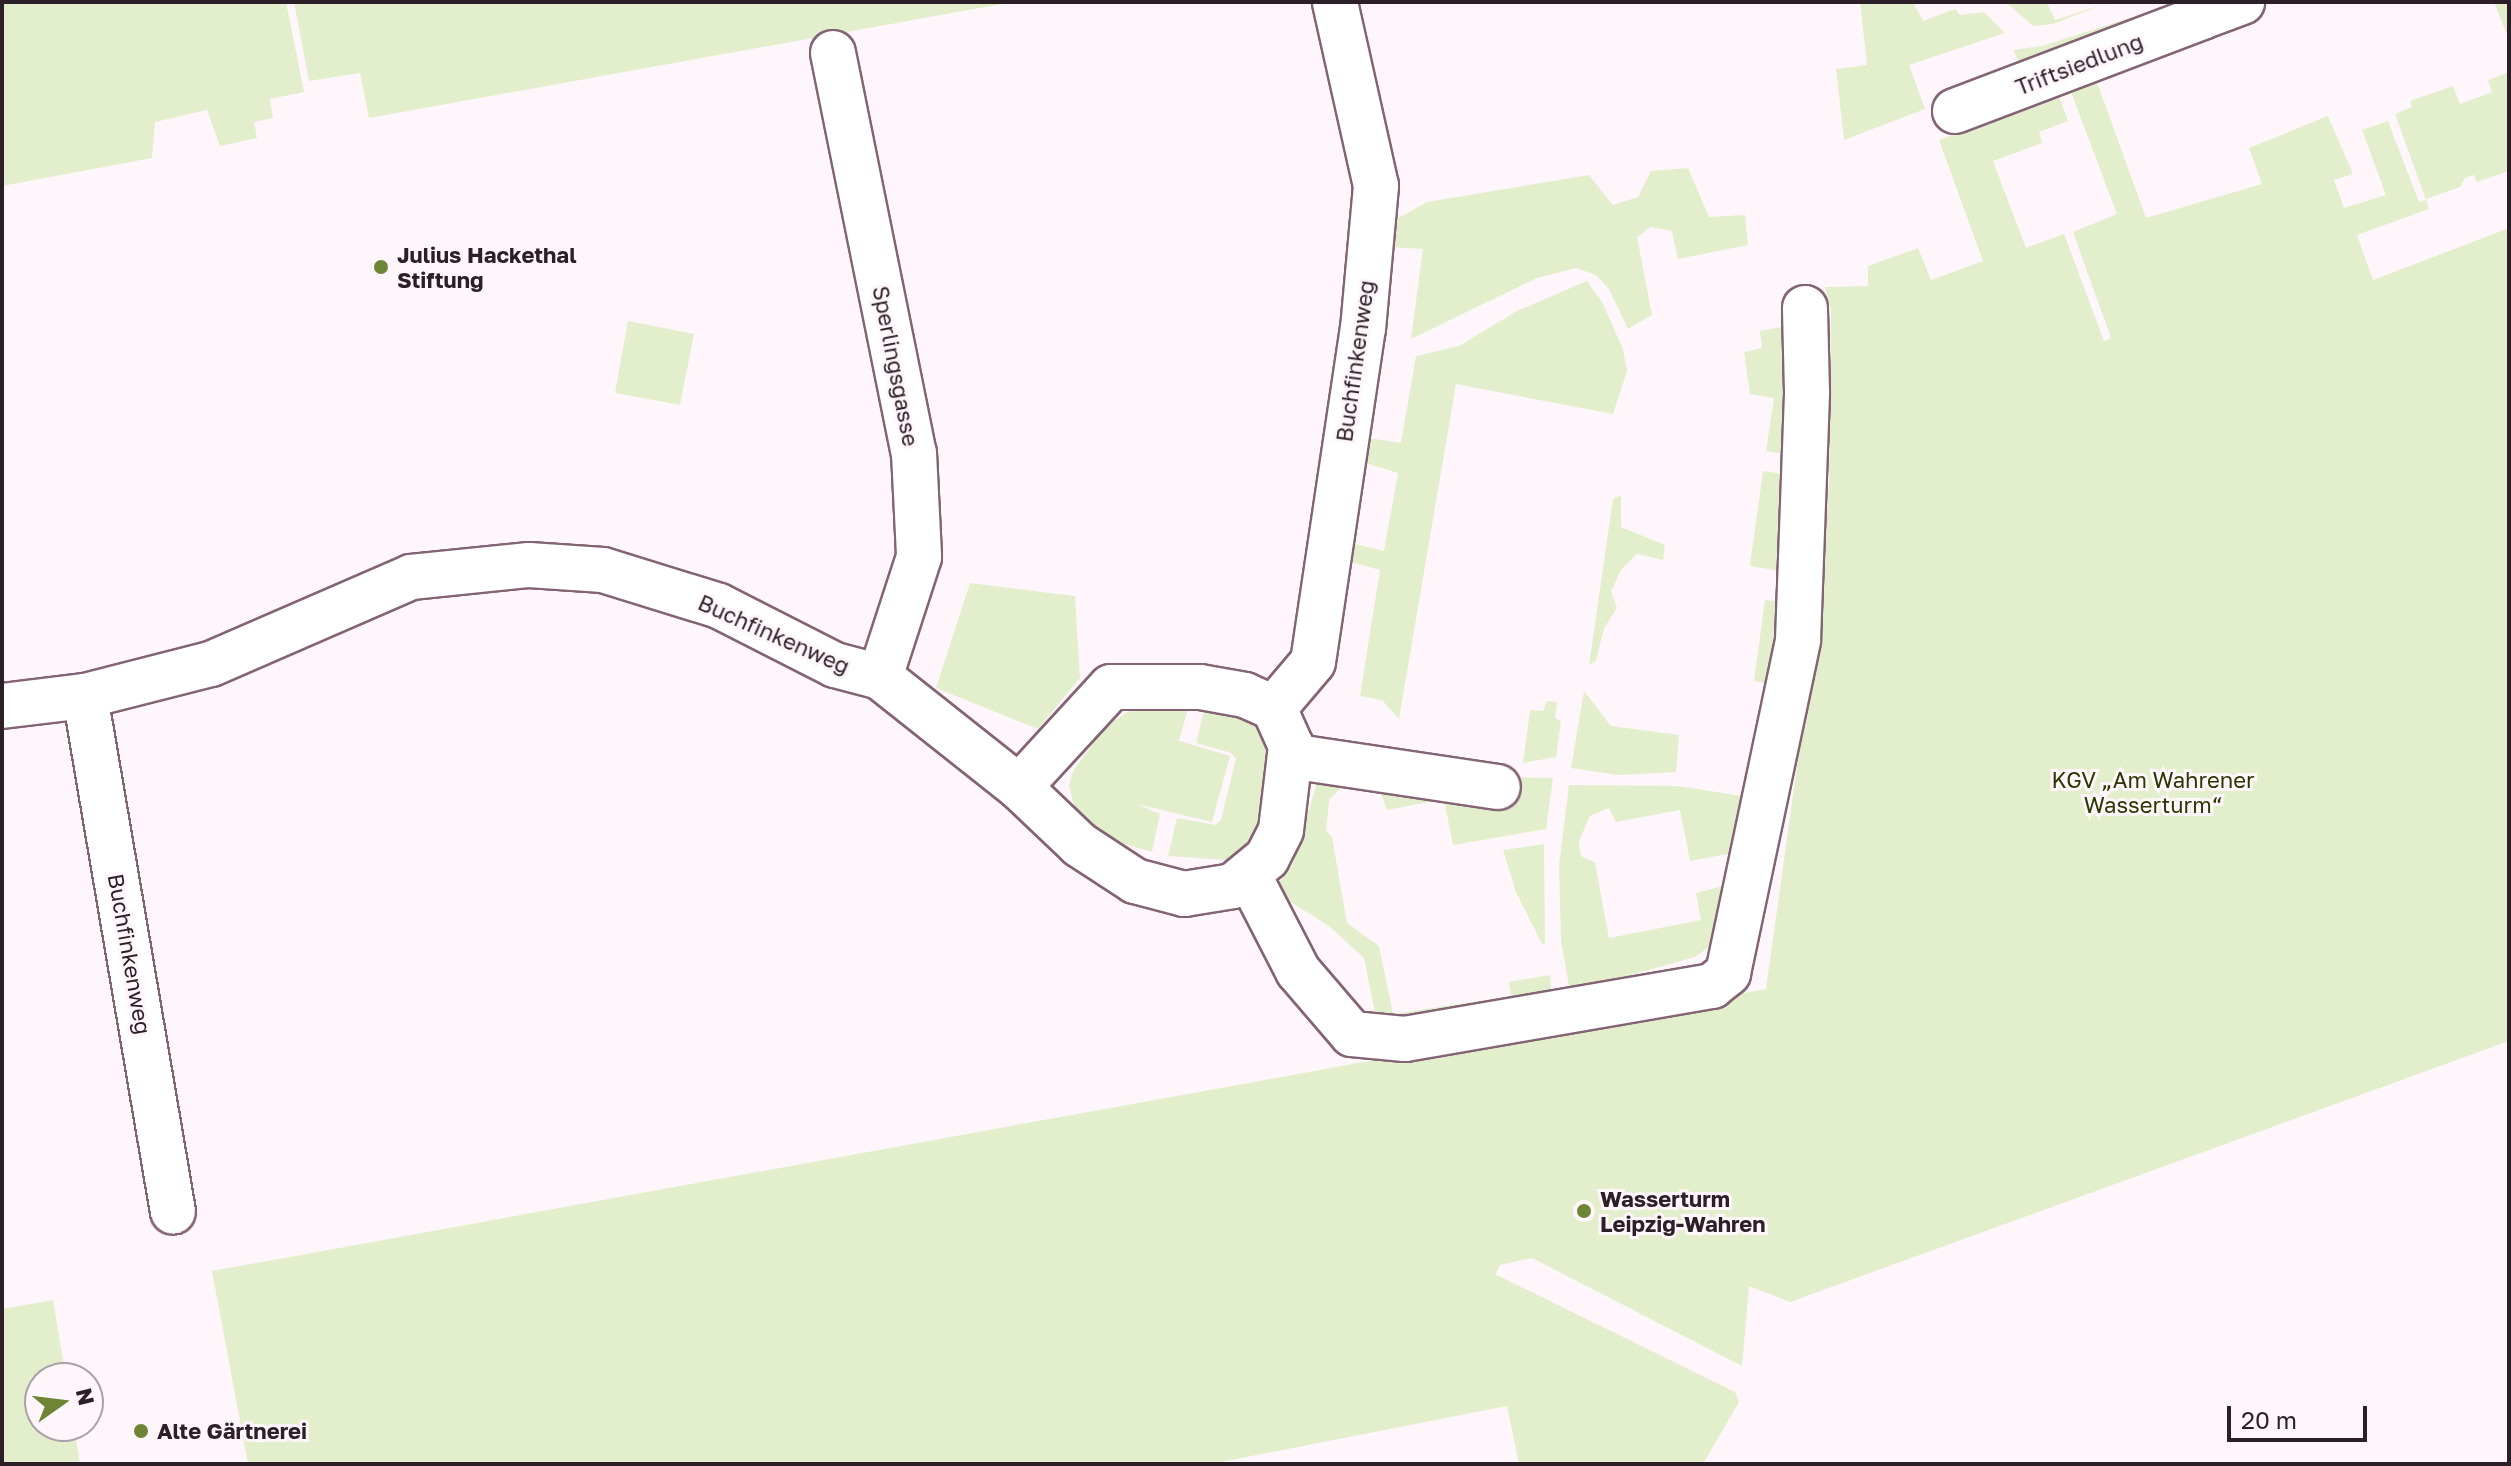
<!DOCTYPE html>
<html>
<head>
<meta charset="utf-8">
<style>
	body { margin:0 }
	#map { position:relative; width:2511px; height:1466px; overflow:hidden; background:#fef6fa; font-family:"Golos Text",sans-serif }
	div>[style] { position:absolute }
	.green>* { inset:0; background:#e3efcc }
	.roads { filter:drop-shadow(2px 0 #836475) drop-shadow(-2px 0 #836475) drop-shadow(0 2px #836475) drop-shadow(0 -2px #836475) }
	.minor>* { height:44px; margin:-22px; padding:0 22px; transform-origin:22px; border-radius:22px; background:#fff }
	.dots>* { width:22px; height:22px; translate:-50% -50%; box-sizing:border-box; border:4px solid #fef6fa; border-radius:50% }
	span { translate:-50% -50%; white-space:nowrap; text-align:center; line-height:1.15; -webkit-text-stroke:6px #fef6fa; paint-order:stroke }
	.street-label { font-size:22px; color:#2c1f27 }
	.poi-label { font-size:22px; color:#2c1f27; font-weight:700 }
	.left { translate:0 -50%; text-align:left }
	.park-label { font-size:22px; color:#2b3700 }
	.frame { position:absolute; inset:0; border:4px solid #2c1f27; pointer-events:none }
	.north { position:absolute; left:24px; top:1362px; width:80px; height:80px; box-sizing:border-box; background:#fef6fa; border:2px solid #aaa0a6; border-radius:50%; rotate:76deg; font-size:22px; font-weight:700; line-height:32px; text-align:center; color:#2c1f27 }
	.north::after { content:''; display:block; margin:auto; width:28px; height:36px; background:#6f8536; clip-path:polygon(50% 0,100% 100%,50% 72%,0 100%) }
	.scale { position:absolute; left:2227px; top:1406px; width:140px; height:36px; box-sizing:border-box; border:4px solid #2c1f27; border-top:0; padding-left:10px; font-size:24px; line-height:28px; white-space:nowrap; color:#2c1f27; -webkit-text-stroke:6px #fef6fa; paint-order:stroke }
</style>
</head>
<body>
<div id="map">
	<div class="green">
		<i style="clip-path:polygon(2px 2px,286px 2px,304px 92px,270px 99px,273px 118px,254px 122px,257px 138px,220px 146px,207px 110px,155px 122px,152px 158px,2px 186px)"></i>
		<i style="clip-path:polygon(294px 2px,1013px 2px,369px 118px,360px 73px,309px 81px)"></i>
		<i style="clip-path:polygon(1860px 2px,1913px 2px,1923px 21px,1955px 9px,1960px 15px,1984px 12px,2005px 33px,1909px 65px,1925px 109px,1844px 140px,1836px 69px,1867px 65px)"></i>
		<i style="clip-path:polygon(2047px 2px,2055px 20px,2105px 4px,2053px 24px,2033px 26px,2008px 4px)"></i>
		<i style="clip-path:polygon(2494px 2px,2509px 2px,2509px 40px)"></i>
		<i style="clip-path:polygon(2151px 11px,2150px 17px,2021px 66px,2013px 50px,2042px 46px)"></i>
		<i style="clip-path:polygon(2507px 73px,2509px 171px,2477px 182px,2474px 175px,2465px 178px,2460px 187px,2426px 199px,2429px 209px,2357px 235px,2373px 280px,2509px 228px,2509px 1041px,1790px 1302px,1749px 1286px,1742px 1366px,1532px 1258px,1500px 1265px,1495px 1274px,1735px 1392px,1739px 1402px,1703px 1464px,1519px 1464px,1507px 1406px,1211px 1464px,248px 1464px,212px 1271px,1766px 989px,1813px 652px,1829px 485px,1831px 311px,1825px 287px,1868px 286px,1868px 266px,1918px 248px,1931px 280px,1983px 261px,1939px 140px,2059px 96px,2068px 121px,2039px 132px,2042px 143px,1993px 161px,2026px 248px,2064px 234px,2104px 341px,2111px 338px,2073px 232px,2117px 214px,2071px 92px,2097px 82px,2146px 218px,2262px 184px,2249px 148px,2328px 116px,2353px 174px,2334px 180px,2344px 208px,2386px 195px,2362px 130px,2388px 121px,2419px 202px,2426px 200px,2395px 114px,2412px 107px,2410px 101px,2453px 86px,2460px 104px,2492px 92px,2488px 80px)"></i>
		<i style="clip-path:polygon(1688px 168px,1709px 217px,1745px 215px,1748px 245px,1678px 259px,1672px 231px,1651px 227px,1637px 237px,1652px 315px,1628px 329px,1609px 289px,1596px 275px,1576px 268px,1537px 278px,1411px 339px,1423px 249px,1388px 247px,1391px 222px,1427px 202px,1589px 175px,1613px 205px,1638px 197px,1651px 171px)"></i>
		<i style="clip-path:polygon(1587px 281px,1602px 302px,1623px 349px,1627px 371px,1613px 414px,1456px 384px,1399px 719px,1382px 700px,1360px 696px,1380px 570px,1344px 560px,1347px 542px,1384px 551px,1398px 473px,1359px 461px,1362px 437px,1401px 443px,1416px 356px,1459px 346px,1517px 311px)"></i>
		<i style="clip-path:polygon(628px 321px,694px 334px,680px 405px,615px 393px)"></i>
		<i style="clip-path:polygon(1792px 325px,1792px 455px,1766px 451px,1774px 398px,1750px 394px,1744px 352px,1762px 348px,1760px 331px)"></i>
		<i style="clip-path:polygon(1763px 471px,1792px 475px,1791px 573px,1750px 566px)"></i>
		<i style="clip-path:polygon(1621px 495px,1621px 527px,1665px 545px,1663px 560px,1637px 554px,1621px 570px,1611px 591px,1617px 608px,1604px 628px,1596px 661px,1589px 665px,1613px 499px)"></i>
		<i style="clip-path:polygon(970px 583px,1075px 596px,1080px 678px,1038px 729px,936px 688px)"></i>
		<i style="clip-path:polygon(1765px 600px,1780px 602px,1779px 686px,1754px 681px)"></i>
		<i style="clip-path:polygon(1584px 691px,1611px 726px,1679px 735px,1676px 772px,1618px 775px,1571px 768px)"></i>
		<i style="clip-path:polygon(1547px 701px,1557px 702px,1555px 718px,1561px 721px,1556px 757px,1523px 763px,1530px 710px,1543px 711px)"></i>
		<i style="clip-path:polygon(1134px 708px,1188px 709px,1179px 740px,1173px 739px,1230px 756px,1212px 822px,1137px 804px,1160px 814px,1152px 852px,1107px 839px,1077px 817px,1069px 786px,1073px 771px,1106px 726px)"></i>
		<i style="clip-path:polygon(1204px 711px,1243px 715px,1266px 736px,1271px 751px,1261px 836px,1242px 856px,1226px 860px,1168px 856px,1177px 818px,1216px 825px,1221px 820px,1236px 759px,1231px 753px,1196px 743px)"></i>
		<i style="clip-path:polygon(1353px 776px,1329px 800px,1326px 831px,1332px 837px,1347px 923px,1379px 946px,1393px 1014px,1511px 996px,1509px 982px,1550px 975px,1552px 995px,1377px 1023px,1364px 958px,1329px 926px,1273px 891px,1293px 864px,1318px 779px)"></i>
		<i style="clip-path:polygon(1499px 777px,1553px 778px,1546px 829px,1453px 845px,1444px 799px,1387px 810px,1379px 788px)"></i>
		<i style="clip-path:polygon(1569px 785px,1678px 786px,1742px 796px,1734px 833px,1748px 836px,1744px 851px,1690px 861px,1680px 810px,1616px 822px,1609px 808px,1590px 816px,1579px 841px,1581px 856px,1595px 863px,1609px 938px,1701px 920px,1696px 893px,1731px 884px,1716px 942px,1695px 957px,1570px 992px,1561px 941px,1559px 865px)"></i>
		<i style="clip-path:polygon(1544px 844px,1545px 943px,1542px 944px,1516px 892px,1503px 850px)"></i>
		<i style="clip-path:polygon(53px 1300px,66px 1378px,40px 1378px,40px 1426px,74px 1426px,80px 1464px,2px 1464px,2px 1309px)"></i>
	</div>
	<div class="roads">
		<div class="minor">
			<i style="left:2196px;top:2px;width:16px;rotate:68deg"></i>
			<i style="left:2202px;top:17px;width:43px;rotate:-20.6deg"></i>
			<i style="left:833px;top:53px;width:408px;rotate:78.6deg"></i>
			<i style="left:914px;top:453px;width:104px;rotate:87.2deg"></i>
			<i style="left:919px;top:557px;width:126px;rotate:108deg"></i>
			<i style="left:1955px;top:111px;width:264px;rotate:-20.8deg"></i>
			<i style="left:85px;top:696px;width:523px;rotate:80.32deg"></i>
			<i style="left:2px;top:706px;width:84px;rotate:-6.9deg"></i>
			<i style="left:85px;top:696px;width:130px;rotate:-14.3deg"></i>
			<i style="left:211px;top:664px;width:218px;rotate:-23.5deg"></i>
			<i style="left:411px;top:577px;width:119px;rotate:-5.8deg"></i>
			<i style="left:529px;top:565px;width:74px;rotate:3.9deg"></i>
			<i style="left:603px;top:570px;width:121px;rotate:17.2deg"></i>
			<i style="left:719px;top:606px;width:130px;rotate:27deg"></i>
			<i style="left:835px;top:665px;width:47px;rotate:14.9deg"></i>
			<i style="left:880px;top:677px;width:177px;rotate:38.4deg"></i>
			<i style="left:1019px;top:787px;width:84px;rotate:43.6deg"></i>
			<i style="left:1080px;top:845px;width:66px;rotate:33.2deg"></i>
			<i style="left:1135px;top:881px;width:51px;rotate:14.9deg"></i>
			<i style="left:1184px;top:894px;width:50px;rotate:-9.3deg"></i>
			<i style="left:1233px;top:886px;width:44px;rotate:-39.5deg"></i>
			<i style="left:1267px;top:858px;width:31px;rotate:-63deg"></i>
			<i style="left:1281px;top:830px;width:85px;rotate:-83.2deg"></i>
			<i style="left:1291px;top:746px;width:42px;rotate:-114.1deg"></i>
			<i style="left:1274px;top:708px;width:32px;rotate:-156deg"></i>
			<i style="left:1245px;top:695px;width:46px;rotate:-169.9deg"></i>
			<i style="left:1200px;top:687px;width:89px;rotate:180deg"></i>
			<i style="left:1111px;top:687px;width:136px;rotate:132.6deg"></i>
			<i style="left:1274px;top:708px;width:60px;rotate:-49.7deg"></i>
			<i style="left:1313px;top:662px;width:337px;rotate:-81.5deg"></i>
			<i style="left:1363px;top:329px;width:144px;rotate:-84.8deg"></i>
			<i style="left:1376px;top:186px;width:189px;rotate:-102.6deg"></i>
			<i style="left:1290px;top:756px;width:210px;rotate:8.5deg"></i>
			<i style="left:1248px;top:874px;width:109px;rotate:62.7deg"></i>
			<i style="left:1298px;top:971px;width:83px;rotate:49.4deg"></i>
			<i style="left:1352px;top:1034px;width:53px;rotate:5.4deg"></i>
			<i style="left:1405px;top:1039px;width:312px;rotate:-9.8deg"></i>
			<i style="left:1712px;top:986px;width:21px;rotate:-39deg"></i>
			<i style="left:1728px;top:973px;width:340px;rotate:-78.1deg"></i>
			<i style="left:1798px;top:640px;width:248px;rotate:-87.9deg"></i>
			<i style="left:1807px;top:392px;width:84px;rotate:-91.4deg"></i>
		</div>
	</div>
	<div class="dots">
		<i style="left:381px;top:267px;background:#6f8536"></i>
		<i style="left:1584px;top:1211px;background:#6f8536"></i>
		<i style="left:141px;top:1431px;background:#6f8536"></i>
	</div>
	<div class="street-label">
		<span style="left:2079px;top:64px;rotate:-21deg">Triftsiedlung</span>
		<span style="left:1355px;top:361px;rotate:-82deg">Buchfinkenweg</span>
		<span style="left:896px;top:366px;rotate:79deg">Sperlingsgasse</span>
		<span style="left:774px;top:634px;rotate:24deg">Buchfinkenweg</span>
		<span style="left:130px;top:954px;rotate:80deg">Buchfinkenweg</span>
	</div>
	<div class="poi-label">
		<span class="left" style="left:397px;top:267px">Julius Hackethal<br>Stiftung</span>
		<span class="left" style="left:1600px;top:1211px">Wasserturm<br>Leipzig-Wahren</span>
		<span class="left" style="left:157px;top:1431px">Alte Gärtnerei</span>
	</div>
	<div class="park-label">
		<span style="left:2153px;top:792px">KGV „Am Wahrener<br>Wasserturm“</span>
	</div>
	<div class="frame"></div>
	<div class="north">N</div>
	<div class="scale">20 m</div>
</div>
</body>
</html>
